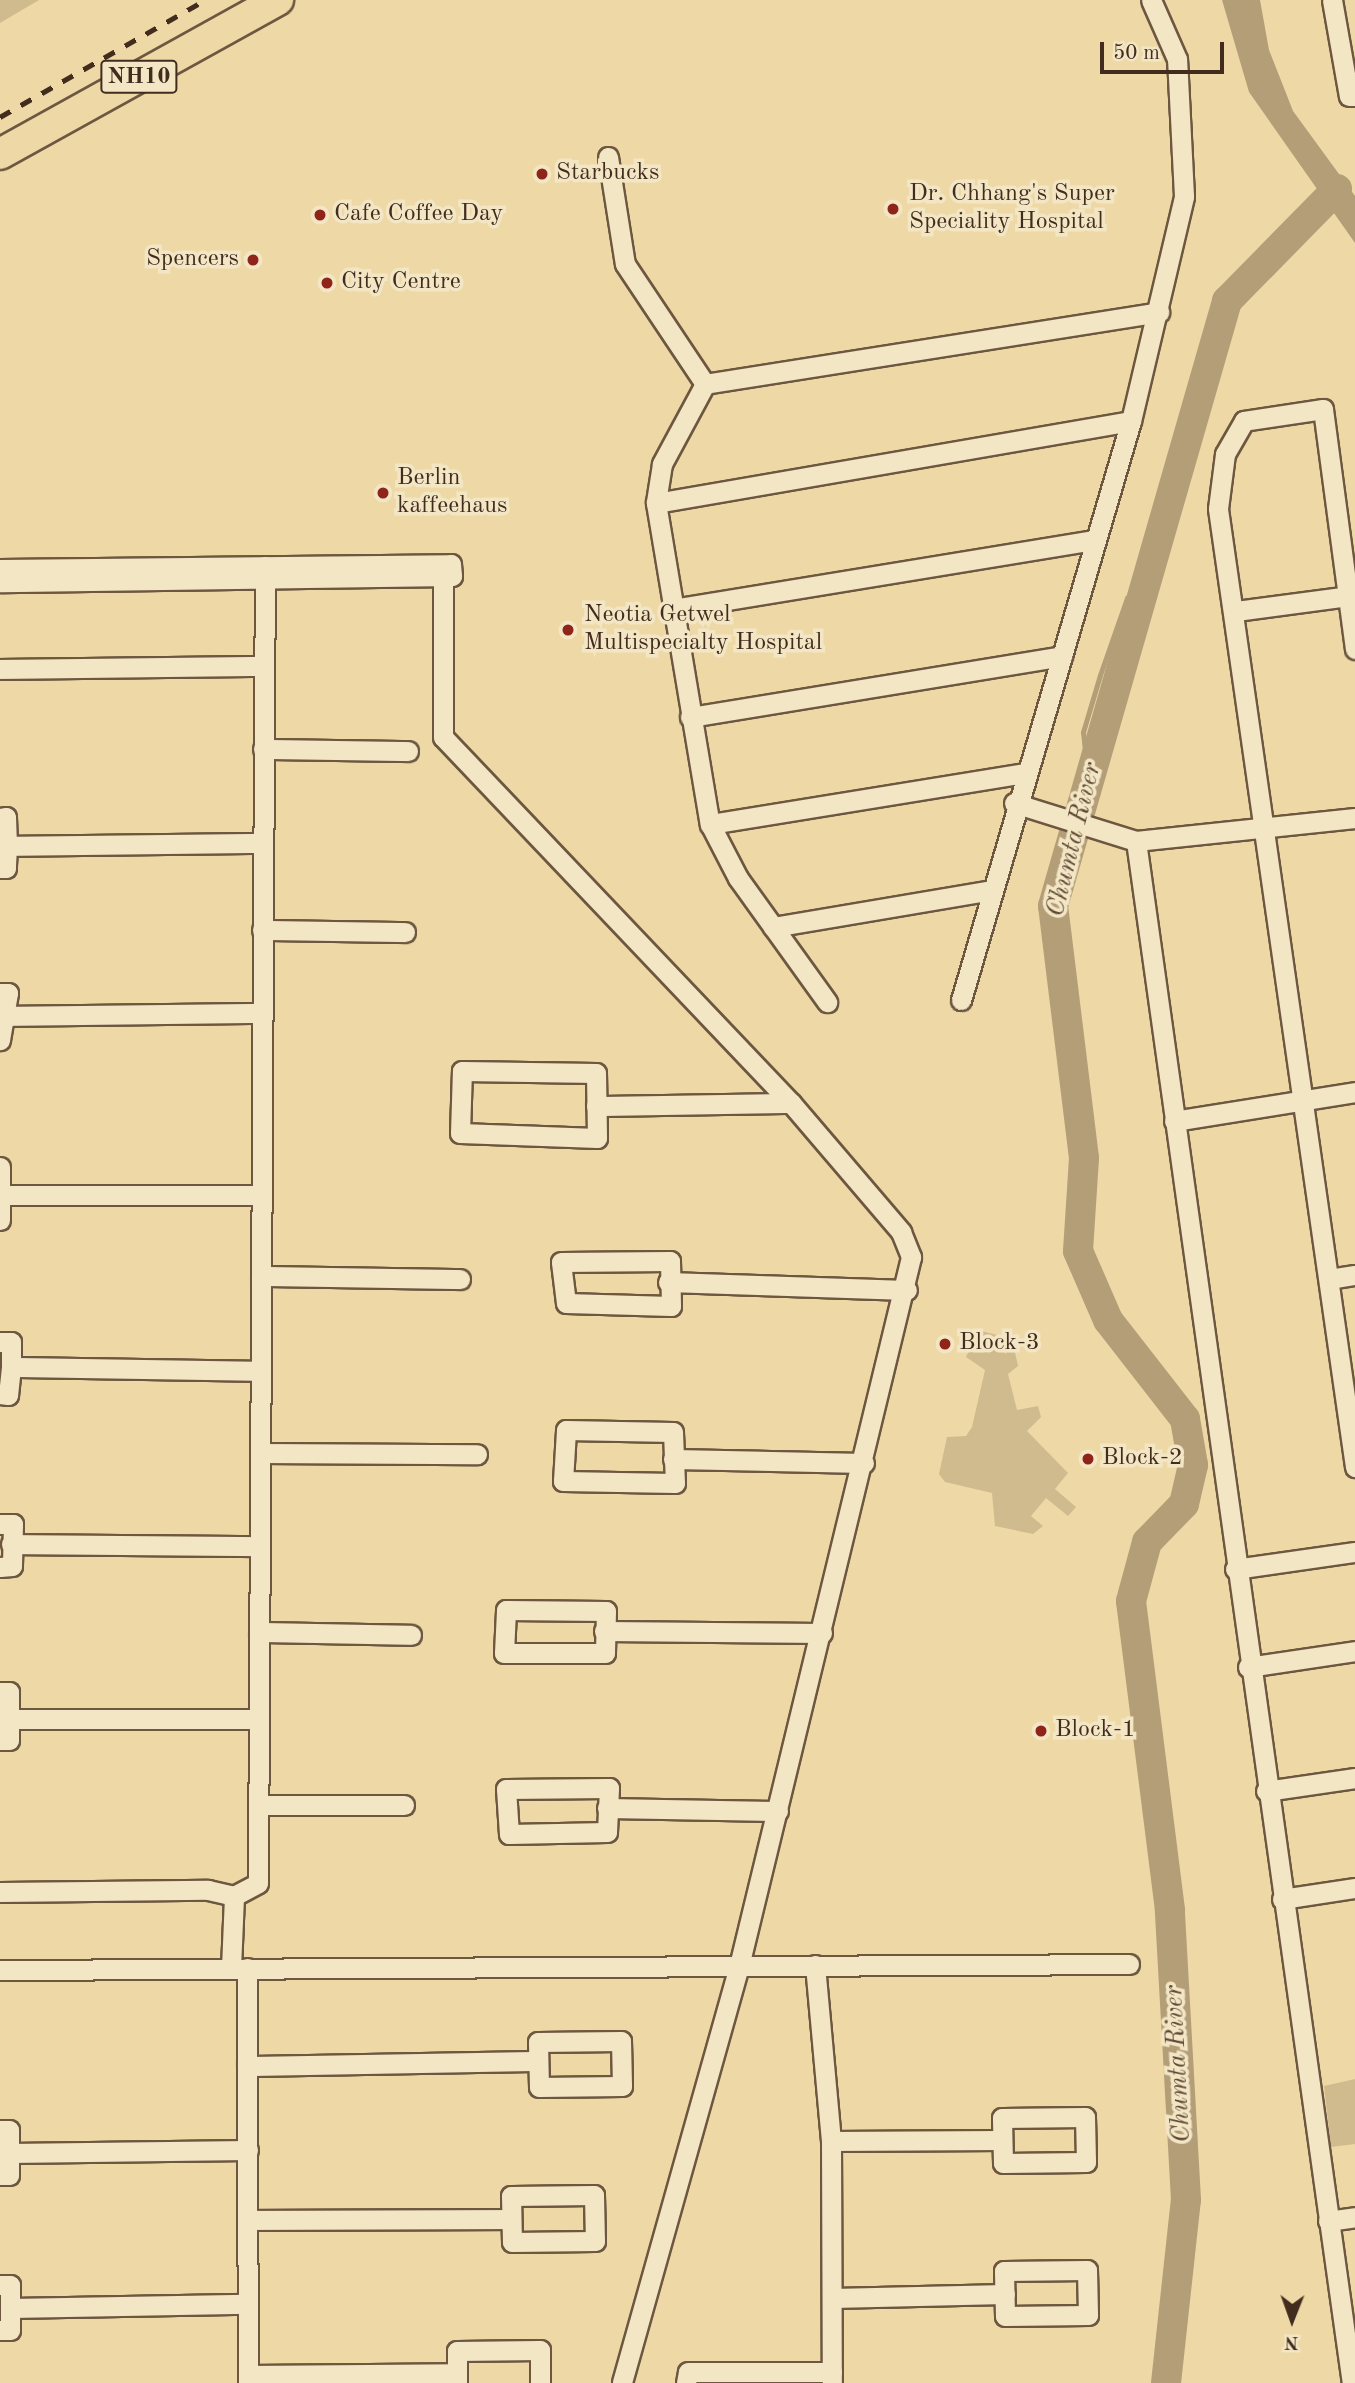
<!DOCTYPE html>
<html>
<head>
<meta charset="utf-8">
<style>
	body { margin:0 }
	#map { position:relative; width:1355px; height:2383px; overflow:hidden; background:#edd8a6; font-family:"Old Standard TT",serif }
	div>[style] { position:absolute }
	.green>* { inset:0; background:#d0bb8f }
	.water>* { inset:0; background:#b39e78 }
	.stream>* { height:5px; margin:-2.5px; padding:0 2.5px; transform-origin:2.5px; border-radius:2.5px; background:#b39e78 }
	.river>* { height:30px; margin:-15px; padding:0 15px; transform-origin:15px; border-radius:15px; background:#b39e78 }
	.roads { filter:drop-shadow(2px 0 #6d5740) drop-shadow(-2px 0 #6d5740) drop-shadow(0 2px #6d5740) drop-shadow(0 -2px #6d5740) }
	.minor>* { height:19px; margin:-9.5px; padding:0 9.5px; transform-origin:9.5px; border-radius:9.5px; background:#f3e6c5 }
	.highway>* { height:30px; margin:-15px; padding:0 15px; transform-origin:15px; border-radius:15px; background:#edd8a6 }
	.rail>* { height:5px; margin-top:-2.5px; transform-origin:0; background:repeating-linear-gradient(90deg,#422c1e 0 12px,transparent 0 24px) }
	.dots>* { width:19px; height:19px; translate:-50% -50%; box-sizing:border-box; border:4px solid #f3e6c5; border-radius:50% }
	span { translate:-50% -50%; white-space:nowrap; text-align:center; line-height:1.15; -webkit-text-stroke:7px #f3e6c5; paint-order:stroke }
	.shield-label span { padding:2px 5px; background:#f3e6c5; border:2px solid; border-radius:5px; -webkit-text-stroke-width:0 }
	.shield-label { font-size:23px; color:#422c1e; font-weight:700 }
	.poi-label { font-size:24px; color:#422c1e }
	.left { translate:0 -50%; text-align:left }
	.right { translate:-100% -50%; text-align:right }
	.water-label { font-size:26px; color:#5e4834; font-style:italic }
	.north { position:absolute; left:1257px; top:2285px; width:70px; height:70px; -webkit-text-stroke:5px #f3e6c5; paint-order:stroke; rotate:181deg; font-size:19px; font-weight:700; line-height:28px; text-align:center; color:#422c1e }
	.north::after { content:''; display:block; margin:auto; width:24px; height:32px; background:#422c1e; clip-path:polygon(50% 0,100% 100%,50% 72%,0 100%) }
	.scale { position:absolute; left:1100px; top:42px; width:124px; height:32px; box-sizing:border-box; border:4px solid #422c1e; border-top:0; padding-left:9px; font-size:21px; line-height:24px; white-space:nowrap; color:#422c1e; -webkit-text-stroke:5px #f3e6c5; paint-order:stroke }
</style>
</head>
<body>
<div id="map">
	<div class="green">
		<i style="clip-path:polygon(0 0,39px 0,0 23px)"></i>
		<i style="clip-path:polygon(978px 1330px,1012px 1339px,1018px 1366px,1008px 1374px,1017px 1410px,1038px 1406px,1041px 1417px,1027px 1431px,1068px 1473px,1055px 1489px,1076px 1507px,1068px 1516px,1046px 1498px,1031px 1516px,1043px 1526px,1033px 1534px,995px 1526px,992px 1493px,945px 1482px,939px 1474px,947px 1437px,966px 1436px,972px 1427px,985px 1370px,966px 1357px)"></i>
		<i style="clip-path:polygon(1355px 2079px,1355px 2144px,1331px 2147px,1324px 2086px)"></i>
	</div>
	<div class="water">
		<i style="clip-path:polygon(1222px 0,1260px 0,1269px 50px,1293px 111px,1355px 196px,1355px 243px,1249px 92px)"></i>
	</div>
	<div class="stream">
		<i style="left:1088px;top:778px;width:46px;rotate:-96.2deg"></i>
		<i style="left:1083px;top:732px;width:59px;rotate:-73.4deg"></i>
		<i style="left:1100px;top:675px;width:82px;rotate:-70.7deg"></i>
		<i style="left:1127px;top:598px;width:26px;rotate:-37deg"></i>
	</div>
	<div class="river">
		<i style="left:1166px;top:2383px;width:184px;rotate:-83.8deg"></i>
		<i style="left:1186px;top:2200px;width:290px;rotate:-93.2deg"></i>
		<i style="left:1170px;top:1910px;width:311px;rotate:-97.2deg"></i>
		<i style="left:1131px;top:1601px;width:61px;rotate:-74.8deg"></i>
		<i style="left:1147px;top:1542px;width:53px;rotate:-45.8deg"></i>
		<i style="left:1184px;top:1504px;width:40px;rotate:-77deg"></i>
		<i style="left:1193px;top:1465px;width:47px;rotate:-99.9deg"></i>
		<i style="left:1185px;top:1419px;width:125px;rotate:-127.9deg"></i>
		<i style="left:1108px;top:1320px;width:75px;rotate:-113.5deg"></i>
		<i style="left:1078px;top:1251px;width:93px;rotate:-86.3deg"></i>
		<i style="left:1084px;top:1158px;width:254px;rotate:-97deg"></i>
		<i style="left:1053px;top:906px;width:630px;rotate:-73.95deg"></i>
		<i style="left:1227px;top:301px;width:157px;rotate:-45.5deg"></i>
	</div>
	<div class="roads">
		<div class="minor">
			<i style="left:1332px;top:0;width:97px;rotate:80deg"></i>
			<i style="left:1349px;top:96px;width:6px"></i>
			<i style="left:608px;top:157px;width:108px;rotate:81deg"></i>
			<i style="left:625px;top:264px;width:144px;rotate:56.3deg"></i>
			<i style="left:705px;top:384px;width:91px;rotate:118.3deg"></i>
			<i style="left:662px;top:464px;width:39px;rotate:99deg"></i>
			<i style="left:656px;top:503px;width:326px;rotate:80.5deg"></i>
			<i style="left:710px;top:824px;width:61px;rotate:62.6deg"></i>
			<i style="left:738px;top:878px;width:153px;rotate:54.3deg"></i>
			<i style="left:705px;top:384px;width:460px;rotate:-9deg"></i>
			<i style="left:656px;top:503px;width:482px;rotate:-9.8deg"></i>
			<i style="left:0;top:569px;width:451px;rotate:-0.6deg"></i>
			<i style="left:451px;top:564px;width:12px;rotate:85deg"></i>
			<i style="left:452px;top:576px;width:452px;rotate:179.2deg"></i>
			<i style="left:443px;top:576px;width:161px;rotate:90deg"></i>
			<i style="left:443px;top:737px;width:505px;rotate:46.44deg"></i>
			<i style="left:791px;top:1103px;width:170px;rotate:49.5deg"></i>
			<i style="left:901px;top:1232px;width:27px;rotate:68deg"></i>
			<i style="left:911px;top:1257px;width:730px;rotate:103.64deg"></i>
			<i style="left:739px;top:1966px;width:433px;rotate:105.7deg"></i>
			<i style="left:672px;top:609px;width:428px;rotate:-9.3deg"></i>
			<i style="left:1236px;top:611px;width:113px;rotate:-7.6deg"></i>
			<i style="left:1355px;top:649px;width:242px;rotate:-97.6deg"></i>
			<i style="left:1323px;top:409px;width:80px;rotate:171.4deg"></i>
			<i style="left:1244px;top:421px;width:38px;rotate:120deg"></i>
			<i style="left:1225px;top:454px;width:55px;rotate:97.3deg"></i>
			<i style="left:1218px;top:509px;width:968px;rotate:81.86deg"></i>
			<i style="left:0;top:669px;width:263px;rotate:-0.7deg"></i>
			<i style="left:690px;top:717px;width:377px;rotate:-9.3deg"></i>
			<i style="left:263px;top:749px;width:145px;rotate:0.8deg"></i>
			<i style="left:1014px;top:803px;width:128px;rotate:17.3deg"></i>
			<i style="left:1136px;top:841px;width:220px;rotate:-6deg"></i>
			<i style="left:0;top:818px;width:6px;rotate:-9deg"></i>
			<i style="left:6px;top:817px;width:29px;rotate:88deg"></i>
			<i style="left:7px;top:846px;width:22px;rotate:93deg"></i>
			<i style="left:6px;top:868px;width:6px;rotate:180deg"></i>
			<i style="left:710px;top:824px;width:318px;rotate:-9.2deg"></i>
			<i style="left:1136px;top:841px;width:1557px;rotate:82.03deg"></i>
			<i style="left:7px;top:846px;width:255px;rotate:-0.7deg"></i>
			<i style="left:773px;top:927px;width:221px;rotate:-9.6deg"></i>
			<i style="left:262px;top:930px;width:143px;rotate:0.8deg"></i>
			<i style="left:0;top:993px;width:8px"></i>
			<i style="left:8px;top:993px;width:48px;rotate:99.7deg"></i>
			<i style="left:961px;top:1000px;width:603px;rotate:-73.64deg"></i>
			<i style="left:1131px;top:421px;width:231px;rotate:-76.7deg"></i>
			<i style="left:1184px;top:196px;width:137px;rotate:-92.9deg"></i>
			<i style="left:1177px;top:59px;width:64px;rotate:-113.8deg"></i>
			<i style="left:6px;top:1016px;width:256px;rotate:-0.7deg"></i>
			<i style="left:462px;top:1071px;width:134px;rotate:0.9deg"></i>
			<i style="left:596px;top:1073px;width:65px;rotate:89.1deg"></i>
			<i style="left:597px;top:1138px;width:137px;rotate:-177.9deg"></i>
			<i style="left:460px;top:1133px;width:62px;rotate:-88.2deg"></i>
			<i style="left:596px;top:1106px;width:195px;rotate:-0.9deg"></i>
			<i style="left:1174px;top:1121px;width:183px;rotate:-9.1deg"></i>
			<i style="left:0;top:1167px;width:53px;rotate:90deg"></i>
			<i style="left:3px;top:1195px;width:258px"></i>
			<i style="left:670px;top:1261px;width:45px;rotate:88.7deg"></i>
			<i style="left:671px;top:1306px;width:105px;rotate:-178.4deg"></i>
			<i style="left:566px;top:1303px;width:41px;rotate:-97deg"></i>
			<i style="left:561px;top:1262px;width:109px;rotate:-0.5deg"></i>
			<i style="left:261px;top:1276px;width:199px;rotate:0.9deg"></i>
			<i style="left:1329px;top:1279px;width:26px;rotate:-9deg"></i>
			<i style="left:668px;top:1282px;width:239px;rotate:1.9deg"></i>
			<i style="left:0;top:1342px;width:11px"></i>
			<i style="left:11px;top:1342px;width:25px;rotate:90deg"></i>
			<i style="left:11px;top:1367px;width:28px;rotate:96deg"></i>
			<i style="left:8px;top:1395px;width:8px;rotate:-173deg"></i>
			<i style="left:11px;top:1367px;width:249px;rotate:0.9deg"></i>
			<i style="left:566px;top:1430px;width:107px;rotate:1.1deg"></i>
			<i style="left:673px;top:1432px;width:51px;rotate:87.8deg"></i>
			<i style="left:675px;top:1483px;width:112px;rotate:-179deg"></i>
			<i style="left:563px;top:1481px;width:51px;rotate:-86.6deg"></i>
			<i style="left:260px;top:1453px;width:217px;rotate:0.3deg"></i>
			<i style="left:673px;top:1459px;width:191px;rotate:1.2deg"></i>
			<i style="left:0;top:1524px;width:13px"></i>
			<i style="left:13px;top:1524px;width:42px;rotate:91.4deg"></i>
			<i style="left:12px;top:1566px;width:12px;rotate:175deg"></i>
			<i style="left:11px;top:1544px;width:249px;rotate:0.5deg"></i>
			<i style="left:1235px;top:1569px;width:121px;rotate:-8.1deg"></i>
			<i style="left:506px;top:1610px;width:100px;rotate:0.6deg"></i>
			<i style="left:606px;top:1611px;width:42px;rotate:91.4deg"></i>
			<i style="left:605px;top:1653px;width:101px;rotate:180deg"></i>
			<i style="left:504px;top:1653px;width:43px;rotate:-87.3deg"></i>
			<i style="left:604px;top:1631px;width:218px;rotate:0.5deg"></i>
			<i style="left:259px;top:1632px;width:152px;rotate:1.1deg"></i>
			<i style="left:1248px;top:1667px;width:108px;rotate:-8.5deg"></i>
			<i style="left:0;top:1692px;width:9px"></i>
			<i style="left:9px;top:1692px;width:48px;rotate:90deg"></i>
			<i style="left:9px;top:1740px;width:9px;rotate:180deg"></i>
			<i style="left:9px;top:1719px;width:250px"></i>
			<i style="left:609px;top:1788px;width:44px;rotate:92.6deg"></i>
			<i style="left:607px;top:1832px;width:98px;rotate:178.8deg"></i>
			<i style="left:509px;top:1834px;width:45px;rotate:-93.8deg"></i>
			<i style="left:506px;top:1789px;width:103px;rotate:-0.6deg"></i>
			<i style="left:1266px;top:1791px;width:90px;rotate:-8.3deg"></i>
			<i style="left:258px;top:1805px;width:146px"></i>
			<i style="left:607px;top:1808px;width:171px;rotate:1deg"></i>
			<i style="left:0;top:1892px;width:208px;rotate:-0.6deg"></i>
			<i style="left:208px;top:1890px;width:27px;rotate:13deg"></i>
			<i style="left:1282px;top:1899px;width:74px;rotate:-8.6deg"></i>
			<i style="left:815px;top:1965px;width:177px;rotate:84.8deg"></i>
			<i style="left:831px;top:2141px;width:242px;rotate:89.8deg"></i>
			<i style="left:231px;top:1968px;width:72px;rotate:-87.6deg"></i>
			<i style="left:234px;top:1896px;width:27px;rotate:-28deg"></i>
			<i style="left:258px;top:1883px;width:1317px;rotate:-89.7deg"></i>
			<i style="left:247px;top:1968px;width:415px;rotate:89.9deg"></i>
			<i style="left:0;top:1970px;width:1129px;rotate:-0.3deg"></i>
			<i style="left:621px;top:2041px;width:45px;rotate:88.7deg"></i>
			<i style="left:622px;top:2086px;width:83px;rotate:179.3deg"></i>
			<i style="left:539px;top:2087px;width:45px;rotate:-91.3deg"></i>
			<i style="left:538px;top:2042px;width:83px;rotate:-0.7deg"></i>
			<i style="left:247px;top:2066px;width:291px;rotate:-1deg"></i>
			<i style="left:1085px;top:2117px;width:45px;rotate:88.7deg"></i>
			<i style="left:1086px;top:2162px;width:83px;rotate:179.3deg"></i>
			<i style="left:1003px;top:2163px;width:45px;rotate:-91.3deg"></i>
			<i style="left:1002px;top:2118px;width:83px;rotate:-0.7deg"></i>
			<i style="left:0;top:2130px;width:9px"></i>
			<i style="left:9px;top:2130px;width:45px;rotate:90deg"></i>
			<i style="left:9px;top:2175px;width:9px;rotate:180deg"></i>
			<i style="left:831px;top:2141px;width:171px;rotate:-0.3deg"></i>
			<i style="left:9px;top:2153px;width:239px;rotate:-0.7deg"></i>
			<i style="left:594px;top:2195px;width:46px;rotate:88.8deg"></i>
			<i style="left:595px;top:2241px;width:83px;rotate:179.3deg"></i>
			<i style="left:512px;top:2242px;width:46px;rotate:-91.2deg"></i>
			<i style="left:511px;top:2196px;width:83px;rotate:-0.7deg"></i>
			<i style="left:248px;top:2220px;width:263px;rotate:-0.2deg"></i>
			<i style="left:1328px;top:2221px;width:27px;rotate:-8deg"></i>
			<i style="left:1087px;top:2270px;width:45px;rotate:88.7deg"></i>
			<i style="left:1088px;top:2315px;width:83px;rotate:179.3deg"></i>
			<i style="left:1005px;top:2316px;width:45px;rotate:-91.3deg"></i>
			<i style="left:1004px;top:2271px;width:83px;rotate:-0.7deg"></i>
			<i style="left:0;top:2285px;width:10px"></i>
			<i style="left:10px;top:2285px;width:45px;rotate:90deg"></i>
			<i style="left:10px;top:2330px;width:10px;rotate:180deg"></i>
			<i style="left:832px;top:2298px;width:173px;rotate:-1.3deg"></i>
			<i style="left:10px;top:2308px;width:238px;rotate:-1deg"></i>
			<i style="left:248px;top:2375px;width:209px;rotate:-0.5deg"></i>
			<i style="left:457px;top:2383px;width:32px;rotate:-90deg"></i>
			<i style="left:457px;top:2351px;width:83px;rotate:-0.7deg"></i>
			<i style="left:540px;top:2350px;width:33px;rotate:90deg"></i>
			<i style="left:686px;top:2383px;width:11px;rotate:-80deg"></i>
			<i style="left:688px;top:2372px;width:144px"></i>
		</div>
		<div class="highway">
			<i style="left:0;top:154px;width:318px;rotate:-29deg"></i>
		</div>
	</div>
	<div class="rail">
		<i style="left:0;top:117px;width:236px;rotate:-29.7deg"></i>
	</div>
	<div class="dots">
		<i style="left:542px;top:174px;background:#8f2418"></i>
		<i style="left:893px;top:209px;background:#8f2418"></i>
		<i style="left:320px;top:215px;background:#8f2418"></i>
		<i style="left:253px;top:260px;background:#8f2418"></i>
		<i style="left:327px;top:283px;background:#8f2418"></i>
		<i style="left:383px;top:493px;background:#8f2418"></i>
		<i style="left:568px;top:630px;background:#8f2418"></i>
		<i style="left:945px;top:1344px;background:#8f2418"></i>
		<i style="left:1088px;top:1459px;background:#8f2418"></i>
		<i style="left:1041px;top:1731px;background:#8f2418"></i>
	</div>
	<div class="shield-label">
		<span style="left:139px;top:77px">NH10</span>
	</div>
	<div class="poi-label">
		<span class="left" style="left:556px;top:174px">Starbucks</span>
		<span class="left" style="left:909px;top:209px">Dr. Chhang's Super<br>Speciality Hospital</span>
		<span class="left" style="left:334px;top:215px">Cafe Coffee Day</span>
		<span class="right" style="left:239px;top:260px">Spencers</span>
		<span class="left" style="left:341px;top:283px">City Centre</span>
		<span class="left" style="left:397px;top:493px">Berlin<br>kaffeehaus</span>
		<span class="left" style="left:584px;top:630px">Neotia Getwel<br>Multispecialty Hospital</span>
		<span class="left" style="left:959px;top:1344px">Block-3</span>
		<span class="left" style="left:1102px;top:1459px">Block-2</span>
		<span class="left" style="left:1055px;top:1731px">Block-1</span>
	</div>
	<div class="water-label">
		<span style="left:1075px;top:840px;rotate:-76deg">Chumta River</span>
		<span style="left:1179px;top:2064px;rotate:-93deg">Chumta River</span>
	</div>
	<div class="north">N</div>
	<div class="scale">50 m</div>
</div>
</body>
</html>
